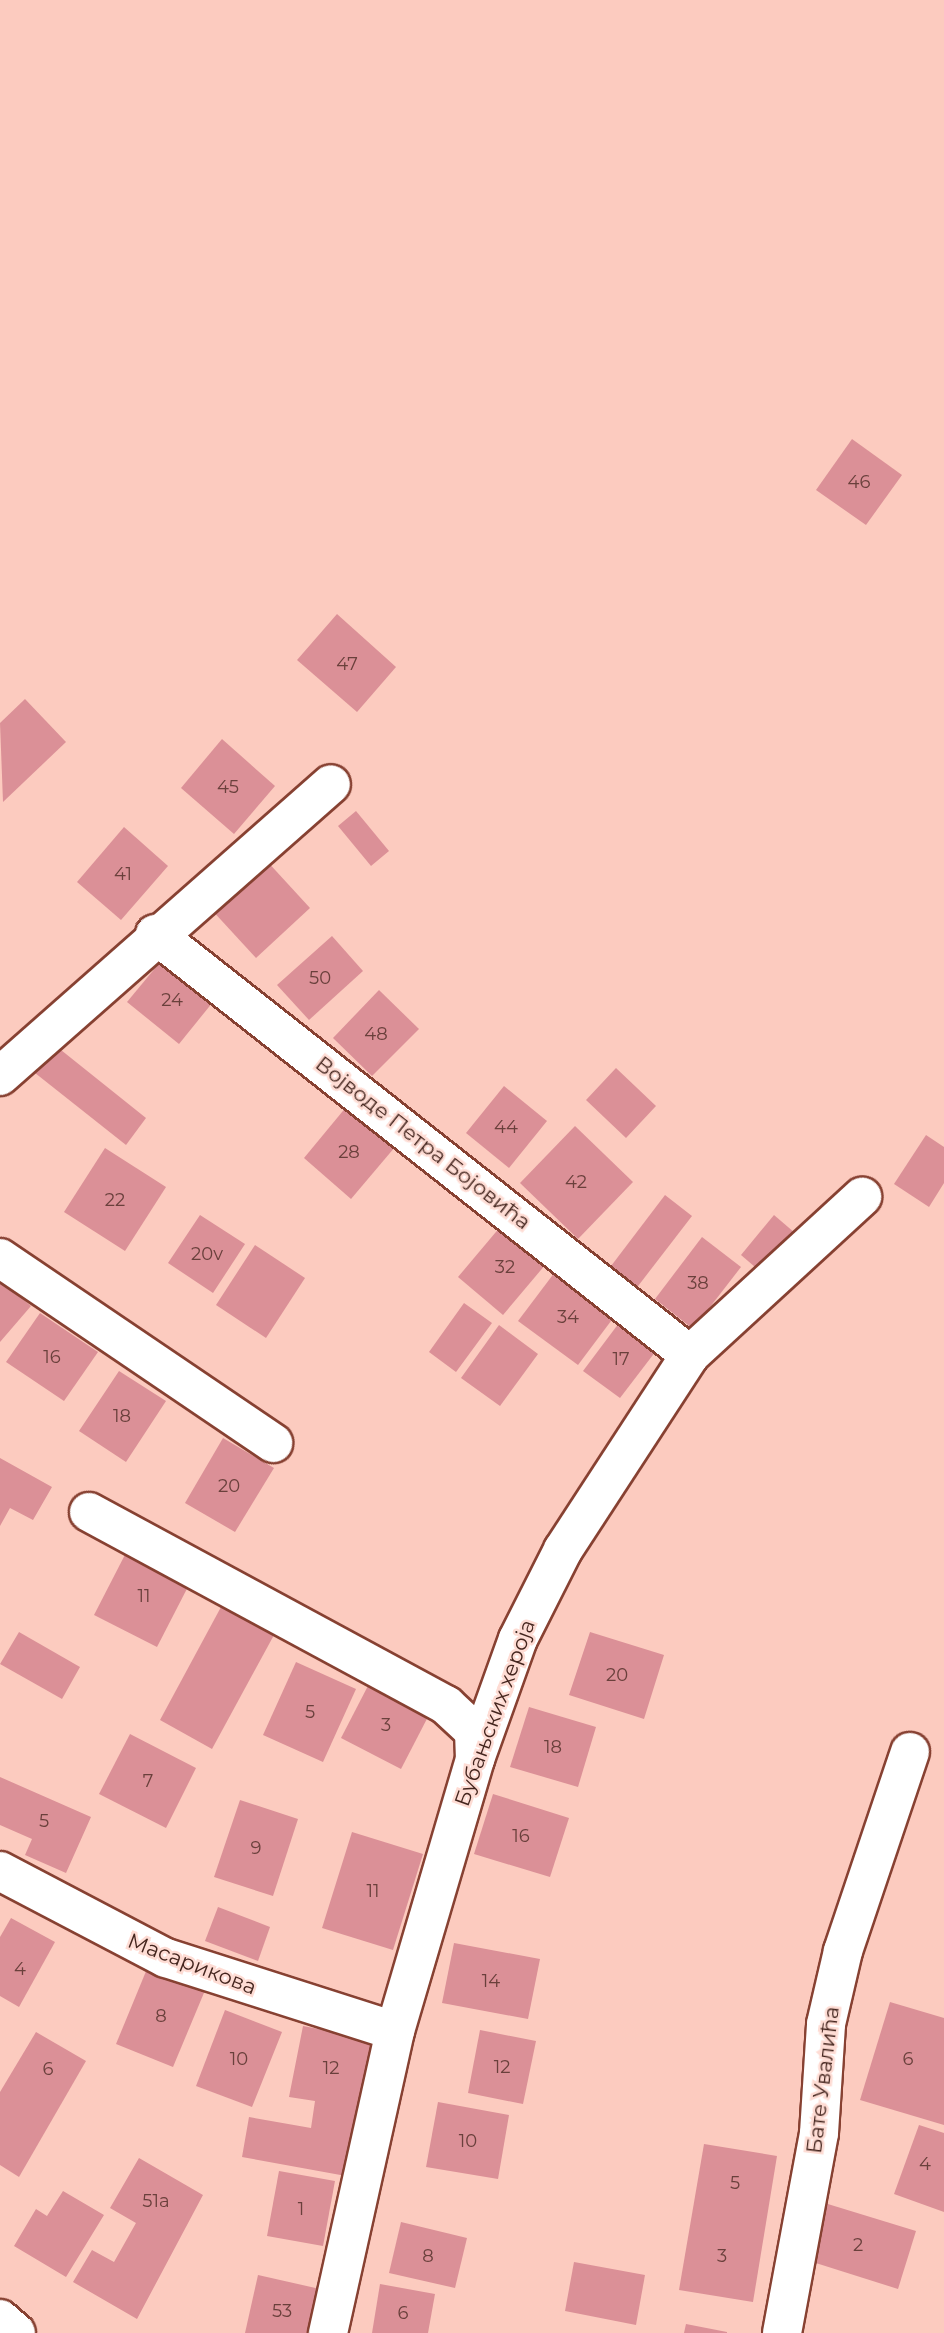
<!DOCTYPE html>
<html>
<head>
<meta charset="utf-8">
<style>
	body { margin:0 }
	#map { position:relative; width:944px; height:2333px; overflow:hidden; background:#fccbbf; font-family:Montserrat,sans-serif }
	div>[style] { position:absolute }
	.building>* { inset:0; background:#db9097 }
	.roads { filter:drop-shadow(2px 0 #874132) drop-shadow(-2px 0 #874132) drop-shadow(0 2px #874132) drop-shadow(0 -2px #874132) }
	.minor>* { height:38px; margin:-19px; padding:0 19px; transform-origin:19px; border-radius:19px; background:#fff }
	span { translate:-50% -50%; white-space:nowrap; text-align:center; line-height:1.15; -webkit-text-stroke:5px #fedcd4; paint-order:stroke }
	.number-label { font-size:18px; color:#6a403c }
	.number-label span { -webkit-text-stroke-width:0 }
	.street-label { font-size:21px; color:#44251e }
</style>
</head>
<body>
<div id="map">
	<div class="building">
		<i style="clip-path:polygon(852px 439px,902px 475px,866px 525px,816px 490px)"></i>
		<i style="clip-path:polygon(337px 614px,396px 667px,357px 712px,297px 660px)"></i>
		<i style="clip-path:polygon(25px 699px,66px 742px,3px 802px,0 723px)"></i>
		<i style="clip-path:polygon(222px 739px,275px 786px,234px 834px,181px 788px)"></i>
		<i style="clip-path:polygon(356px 811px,389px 851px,371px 866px,338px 826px)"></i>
		<i style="clip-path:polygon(124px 827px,168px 866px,121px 920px,77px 882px)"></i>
		<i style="clip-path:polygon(265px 859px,310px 908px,256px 958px,210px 908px)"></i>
		<i style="clip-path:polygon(332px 936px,363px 971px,309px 1020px,277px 985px)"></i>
		<i style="clip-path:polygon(166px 955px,217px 997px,179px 1044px,127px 1002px)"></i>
		<i style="clip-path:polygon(379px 990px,419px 1029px,372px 1076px,333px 1038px)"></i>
		<i style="clip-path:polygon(51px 1042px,146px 1118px,126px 1145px,30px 1069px)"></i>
		<i style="clip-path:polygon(616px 1068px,656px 1106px,626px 1138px,586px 1100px)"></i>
		<i style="clip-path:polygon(504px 1086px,547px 1121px,509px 1168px,466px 1133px)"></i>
		<i style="clip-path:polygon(347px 1106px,395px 1147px,351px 1199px,304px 1158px)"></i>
		<i style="clip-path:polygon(575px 1126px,633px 1182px,578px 1239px,520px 1183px)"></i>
		<i style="clip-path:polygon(926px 1135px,944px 1147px,944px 1183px,929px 1207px,894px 1184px)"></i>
		<i style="clip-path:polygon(105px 1148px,166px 1187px,125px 1251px,64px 1212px)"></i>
		<i style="clip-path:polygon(665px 1195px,692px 1216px,635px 1290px,608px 1270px)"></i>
		<i style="clip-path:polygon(200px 1215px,245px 1244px,213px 1293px,168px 1263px)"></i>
		<i style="clip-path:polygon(774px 1215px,795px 1233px,762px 1273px,741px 1255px)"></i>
		<i style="clip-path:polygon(506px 1220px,551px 1258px,503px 1315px,458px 1277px)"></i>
		<i style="clip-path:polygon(702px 1237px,741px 1267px,693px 1329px,655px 1299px)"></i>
		<i style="clip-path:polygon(255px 1245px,305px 1278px,266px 1338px,216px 1305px)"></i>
		<i style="clip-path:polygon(558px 1268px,617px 1313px,578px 1365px,518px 1321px)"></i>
		<i style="clip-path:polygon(0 1280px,31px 1306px,0 1342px)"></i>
		<i style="clip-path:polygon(464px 1303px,492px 1323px,456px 1372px,429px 1352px)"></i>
		<i style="clip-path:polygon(40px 1313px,98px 1352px,64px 1401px,6px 1362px)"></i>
		<i style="clip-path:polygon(622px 1319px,659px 1347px,620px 1398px,583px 1371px)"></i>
		<i style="clip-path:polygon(499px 1325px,538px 1354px,500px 1406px,461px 1378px)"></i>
		<i style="clip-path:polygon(119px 1371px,166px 1401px,126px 1462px,79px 1431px)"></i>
		<i style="clip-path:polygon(223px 1438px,274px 1468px,235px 1532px,185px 1503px)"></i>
		<i style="clip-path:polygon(0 1458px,52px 1487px,33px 1520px,10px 1508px,0 1526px)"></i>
		<i style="clip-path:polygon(130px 1545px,193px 1577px,157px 1647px,94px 1615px)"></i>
		<i style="clip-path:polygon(221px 1607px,274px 1635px,212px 1749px,160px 1720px)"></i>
		<i style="clip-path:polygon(19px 1632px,80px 1667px,62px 1699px,0 1664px)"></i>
		<i style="clip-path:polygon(590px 1632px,664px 1655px,644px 1719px,569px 1695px)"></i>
		<i style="clip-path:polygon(296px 1662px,356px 1689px,323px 1762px,263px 1735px)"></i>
		<i style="clip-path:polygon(371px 1680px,431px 1711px,401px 1769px,341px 1738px)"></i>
		<i style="clip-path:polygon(529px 1707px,596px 1727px,578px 1787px,510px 1767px)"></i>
		<i style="clip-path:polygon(130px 1734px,196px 1768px,166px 1828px,99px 1794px)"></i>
		<i style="clip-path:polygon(0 1777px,91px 1817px,66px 1873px,25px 1855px,32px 1839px,0 1825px)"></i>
		<i style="clip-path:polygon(493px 1794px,569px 1818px,550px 1877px,474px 1854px)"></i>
		<i style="clip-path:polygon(240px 1800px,298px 1819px,273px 1896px,214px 1877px)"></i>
		<i style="clip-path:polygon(352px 1832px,423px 1854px,393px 1950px,322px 1928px)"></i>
		<i style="clip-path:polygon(218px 1907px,270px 1927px,258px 1961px,205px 1941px)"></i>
		<i style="clip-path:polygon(11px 1918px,55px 1942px,19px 2007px,0 1996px,0 1937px)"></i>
		<i style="clip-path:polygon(454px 1943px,540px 1959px,528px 2019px,442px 2003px)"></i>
		<i style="clip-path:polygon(149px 1964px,206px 1988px,173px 2067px,116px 2044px)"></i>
		<i style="clip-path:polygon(890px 2002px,944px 2018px,944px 2125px,860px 2100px)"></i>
		<i style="clip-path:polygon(225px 2010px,282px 2032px,252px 2107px,196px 2086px)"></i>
		<i style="clip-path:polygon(303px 2026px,372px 2039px,346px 2176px,242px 2157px,249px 2117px,311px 2128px,315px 2101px,289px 2097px)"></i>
		<i style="clip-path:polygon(480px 2030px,536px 2041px,523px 2104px,468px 2093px)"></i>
		<i style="clip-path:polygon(36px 2032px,86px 2061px,19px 2177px,0 2165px,0 2092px)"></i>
		<i style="clip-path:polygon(438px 2102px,509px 2115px,498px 2179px,426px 2167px)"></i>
		<i style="clip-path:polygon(919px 2125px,944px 2133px,944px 2212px,894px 2194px)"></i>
		<i style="clip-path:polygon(704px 2144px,777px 2156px,753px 2302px,679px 2290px)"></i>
		<i style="clip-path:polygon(139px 2158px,203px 2195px,137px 2319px,73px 2282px,92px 2250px,114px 2262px,136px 2223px,110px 2208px)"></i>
		<i style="clip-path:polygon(279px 2171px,335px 2181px,323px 2246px,267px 2236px)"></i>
		<i style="clip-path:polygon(63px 2191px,104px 2215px,66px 2277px,14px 2246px,36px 2209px,47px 2216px)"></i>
		<i style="clip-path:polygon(818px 2201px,916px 2231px,898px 2289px,800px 2258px)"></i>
		<i style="clip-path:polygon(401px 2222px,467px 2238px,455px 2288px,389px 2273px)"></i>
		<i style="clip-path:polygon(574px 2262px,645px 2275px,636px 2325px,565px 2311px)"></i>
		<i style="clip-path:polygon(258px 2275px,320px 2289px,310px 2333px,245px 2333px)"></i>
		<i style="clip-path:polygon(380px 2284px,435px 2294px,428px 2333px,372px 2333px)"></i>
		<i style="clip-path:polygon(686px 2324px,727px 2332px,727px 2333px,684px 2333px)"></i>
	</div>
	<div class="roads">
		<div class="minor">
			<i style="left:155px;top:934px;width:681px;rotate:38.2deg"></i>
			<i style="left:0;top:1076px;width:441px;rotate:-41.4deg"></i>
			<i style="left:0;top:1258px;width:330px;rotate:34.1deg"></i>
			<i style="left:89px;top:1512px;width:406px;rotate:28.4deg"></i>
			<i style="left:446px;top:1705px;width:38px;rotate:43deg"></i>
			<i style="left:474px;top:1731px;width:28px;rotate:88deg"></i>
			<i style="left:0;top:1871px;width:187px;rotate:27.7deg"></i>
			<i style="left:166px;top:1958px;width:240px;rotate:17.7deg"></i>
			<i style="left:0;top:2319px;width:21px;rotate:41deg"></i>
			<i style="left:328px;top:2333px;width:309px;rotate:-77.5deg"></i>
			<i style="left:395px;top:2031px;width:284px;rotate:-73.6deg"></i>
			<i style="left:475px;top:1759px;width:127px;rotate:-70.3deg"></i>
			<i style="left:518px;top:1639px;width:100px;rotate:-63.2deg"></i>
			<i style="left:563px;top:1550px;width:233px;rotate:-56.9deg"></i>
			<i style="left:690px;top:1355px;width:234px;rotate:-42.6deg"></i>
			<i style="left:782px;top:2333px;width:203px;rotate:-79.5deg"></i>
			<i style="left:819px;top:2133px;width:109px;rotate:-86.3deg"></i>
			<i style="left:826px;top:2024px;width:75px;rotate:-76.9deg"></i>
			<i style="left:843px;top:1951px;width:210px;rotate:-71.4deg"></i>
		</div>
	</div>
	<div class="number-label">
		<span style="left:859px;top:482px">46</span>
		<span style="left:347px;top:664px">47</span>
		<span style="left:228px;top:787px">45</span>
		<span style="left:123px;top:874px">41</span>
		<span style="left:320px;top:978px">50</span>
		<span style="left:172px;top:1000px">24</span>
		<span style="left:376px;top:1034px">48</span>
		<span style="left:506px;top:1127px">44</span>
		<span style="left:349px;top:1152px">28</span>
		<span style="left:576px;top:1182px">42</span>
		<span style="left:115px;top:1200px">22</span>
		<span style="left:207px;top:1254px">20v</span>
		<span style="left:505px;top:1267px">32</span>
		<span style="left:698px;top:1283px">38</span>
		<span style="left:568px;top:1317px">34</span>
		<span style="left:52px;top:1357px">16</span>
		<span style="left:621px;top:1359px">17</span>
		<span style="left:122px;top:1416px">18</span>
		<span style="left:229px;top:1486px">20</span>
		<span style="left:144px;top:1596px">11</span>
		<span style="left:617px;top:1675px">20</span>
		<span style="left:310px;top:1712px">5</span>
		<span style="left:386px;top:1725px">3</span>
		<span style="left:553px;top:1747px">18</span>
		<span style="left:148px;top:1781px">7</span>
		<span style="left:44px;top:1821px">5</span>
		<span style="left:521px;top:1836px">16</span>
		<span style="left:256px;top:1848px">9</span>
		<span style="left:373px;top:1891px">11</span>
		<span style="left:20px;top:1969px">4</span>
		<span style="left:491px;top:1981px">14</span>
		<span style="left:161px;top:2016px">8</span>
		<span style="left:239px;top:2059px">10</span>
		<span style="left:908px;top:2059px">6</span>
		<span style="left:502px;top:2067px">12</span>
		<span style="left:331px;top:2068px">12</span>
		<span style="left:48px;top:2069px">6</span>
		<span style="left:468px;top:2141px">10</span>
		<span style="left:925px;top:2164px">4</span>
		<span style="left:735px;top:2183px">5</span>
		<span style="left:156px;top:2201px">51a</span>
		<span style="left:301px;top:2209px">1</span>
		<span style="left:858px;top:2245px">2</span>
		<span style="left:428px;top:2256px">8</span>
		<span style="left:722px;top:2256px">3</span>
		<span style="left:282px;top:2311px">53</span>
		<span style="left:403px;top:2313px">6</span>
	</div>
	<div class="street-label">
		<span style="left:423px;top:1143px;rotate:38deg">Војводе Петра Бојовића</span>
		<span style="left:495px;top:1713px;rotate:-70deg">Бубањских хероја</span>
		<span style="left:192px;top:1964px;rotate:21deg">Масарикова</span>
		<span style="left:823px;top:2080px;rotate:-83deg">Бате Увалића</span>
	</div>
</div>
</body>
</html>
